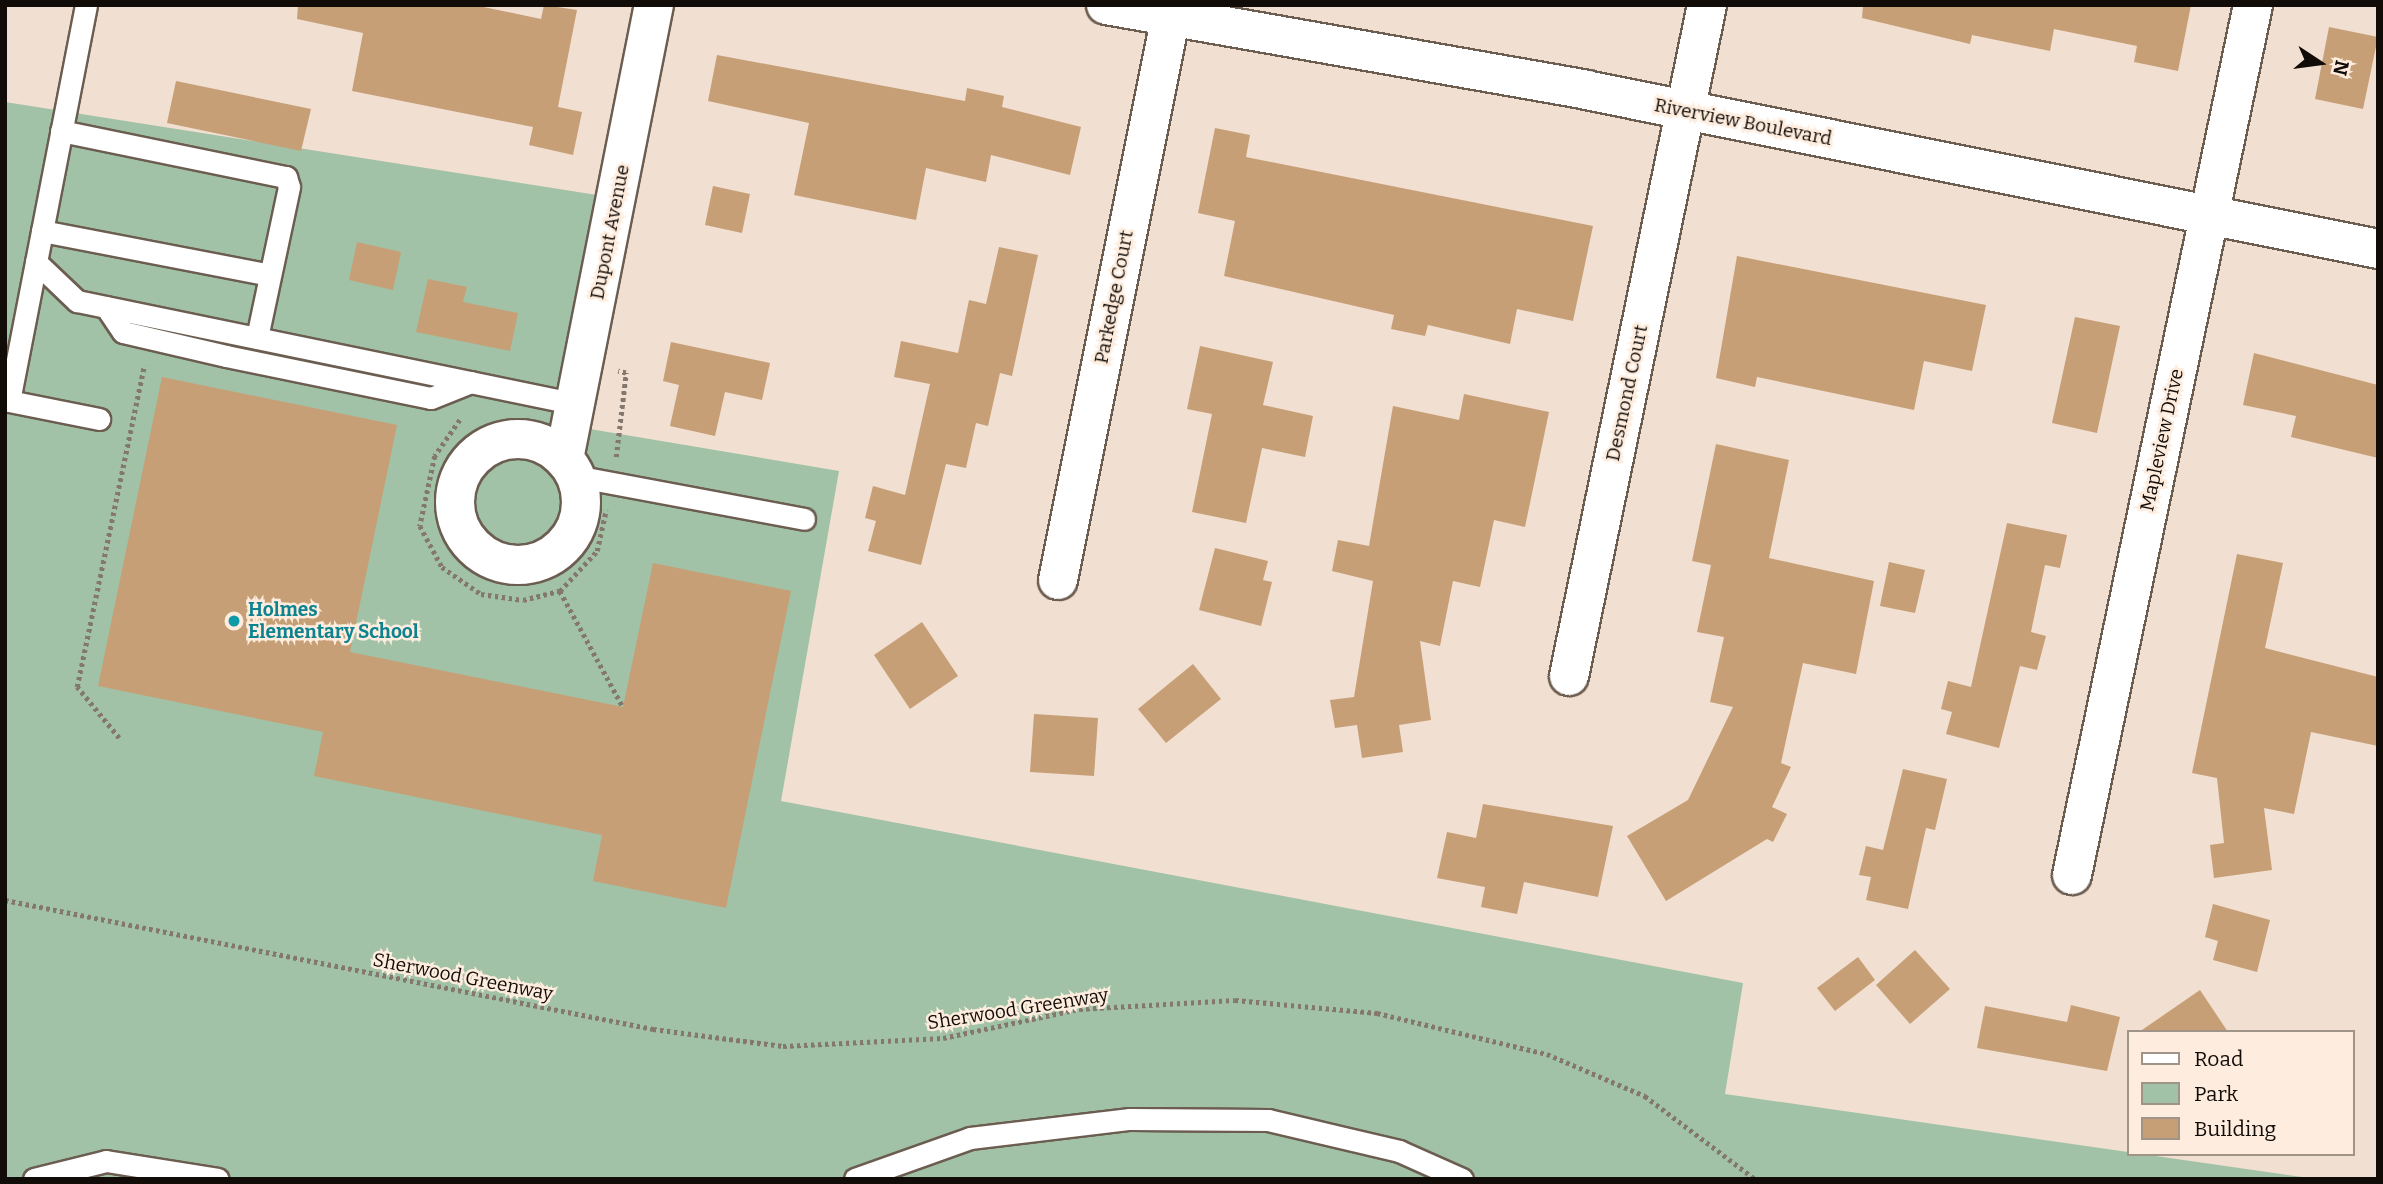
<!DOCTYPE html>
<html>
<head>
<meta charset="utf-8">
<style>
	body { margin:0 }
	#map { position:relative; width:2383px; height:1184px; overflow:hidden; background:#f1dfd1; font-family:Bitter,serif }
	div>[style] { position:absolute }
	.green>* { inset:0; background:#a1c2a6 }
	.building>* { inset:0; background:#c79f76 }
	.path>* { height:4.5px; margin-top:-2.25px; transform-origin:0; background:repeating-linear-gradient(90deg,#83776e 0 3.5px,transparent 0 7px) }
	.roads { filter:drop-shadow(2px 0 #6c5d51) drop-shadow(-2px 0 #6c5d51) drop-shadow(0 2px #6c5d51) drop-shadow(0 -2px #6c5d51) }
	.lane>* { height:21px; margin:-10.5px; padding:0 10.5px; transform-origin:10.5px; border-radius:10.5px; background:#fff }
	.street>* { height:38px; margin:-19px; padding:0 19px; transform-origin:19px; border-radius:19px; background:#fff }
	.street>.ring { margin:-19px; padding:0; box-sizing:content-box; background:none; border:38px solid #fff; border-radius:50% }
	.dots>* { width:19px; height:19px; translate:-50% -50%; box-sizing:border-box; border:4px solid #feedde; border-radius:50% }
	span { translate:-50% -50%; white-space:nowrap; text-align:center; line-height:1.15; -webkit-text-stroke:5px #feedde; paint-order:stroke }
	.street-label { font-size:19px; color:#120c08 }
	.culture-label { font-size:19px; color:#0d838f; font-weight:700 }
	.left { translate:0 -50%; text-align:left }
	.frame { position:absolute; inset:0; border:7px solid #120c08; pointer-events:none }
	.legend { position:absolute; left:2127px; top:1030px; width:228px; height:126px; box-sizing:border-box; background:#feedde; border:2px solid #a09388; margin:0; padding:9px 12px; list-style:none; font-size:21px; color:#120c08 }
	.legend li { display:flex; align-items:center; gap:14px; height:35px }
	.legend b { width:35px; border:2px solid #a09388 }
	.north { position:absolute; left:2285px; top:28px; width:70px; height:70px; -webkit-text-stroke:5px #feedde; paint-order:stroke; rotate:103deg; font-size:19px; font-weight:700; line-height:28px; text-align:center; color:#120c08 }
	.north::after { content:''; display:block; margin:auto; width:24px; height:32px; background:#120c08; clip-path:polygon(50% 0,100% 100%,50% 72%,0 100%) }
</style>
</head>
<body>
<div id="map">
	<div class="green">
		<i style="clip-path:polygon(5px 102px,616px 198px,572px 426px,839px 471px,781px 801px,1743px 983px,1725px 1094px,2316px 1179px,5px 1179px)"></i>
	</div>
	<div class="building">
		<i style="clip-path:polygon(298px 5px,474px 5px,541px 19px,544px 5px,577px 10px,558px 107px,582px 112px,573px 155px,529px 145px,533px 127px,352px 91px,363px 33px,297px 19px)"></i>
		<i style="clip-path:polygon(1863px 5px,2191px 5px,2178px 71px,2134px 62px,2137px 46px,2054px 29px,2050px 51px,1972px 35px,1970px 44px,1862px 18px)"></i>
		<i style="clip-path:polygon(2329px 27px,2378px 37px,2363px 109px,2315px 99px)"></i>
		<i style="clip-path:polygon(717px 55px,965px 101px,967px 88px,1004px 96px,1002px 107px,1081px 127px,1070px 175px,991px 155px,986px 182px,926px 168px,916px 220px,794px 195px,809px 123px,708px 101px)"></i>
		<i style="clip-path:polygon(176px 81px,311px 109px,301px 151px,167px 123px)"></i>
		<i style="clip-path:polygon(1215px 128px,1250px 135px,1246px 157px,1593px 226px,1573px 321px,1517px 309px,1510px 344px,1428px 325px,1425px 336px,1391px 329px,1394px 315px,1224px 276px,1235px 221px,1198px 213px)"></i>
		<i style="clip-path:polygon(713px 186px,750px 194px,742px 233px,705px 225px)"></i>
		<i style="clip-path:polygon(357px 242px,401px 252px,393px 290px,349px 280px)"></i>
		<i style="clip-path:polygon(999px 247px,1038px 255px,1012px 376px,1000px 373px,988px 426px,976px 423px,966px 468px,946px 464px,921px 565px,868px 551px,876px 521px,865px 518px,873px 486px,905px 495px,930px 384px,894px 377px,901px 341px,958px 353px,969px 300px,986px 304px)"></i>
		<i style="clip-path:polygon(1737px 256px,1986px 305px,1972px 371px,1924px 361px,1914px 410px,1757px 377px,1755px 387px,1716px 378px)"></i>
		<i style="clip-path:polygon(428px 279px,467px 287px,463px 302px,518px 313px,510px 351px,416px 332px)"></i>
		<i style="clip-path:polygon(2075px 317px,2120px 326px,2097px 433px,2052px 423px)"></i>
		<i style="clip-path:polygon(671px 342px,770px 363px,762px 400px,725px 392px,715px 436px,670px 426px,679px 385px,663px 381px)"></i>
		<i style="clip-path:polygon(1200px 346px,1273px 362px,1263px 405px,1313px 416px,1305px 457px,1262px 448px,1246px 523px,1192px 512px,1212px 414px,1187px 409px)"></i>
		<i style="clip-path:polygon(2254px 353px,2378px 385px,2378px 458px,2291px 437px,2296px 416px,2243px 405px)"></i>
		<i style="clip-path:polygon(162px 377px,397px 425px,350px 652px,623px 707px,653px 563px,791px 591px,726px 908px,593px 881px,602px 835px,314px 776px,323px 732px,98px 686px)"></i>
		<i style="clip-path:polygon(1464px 394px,1549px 412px,1525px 527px,1494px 520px,1480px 587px,1453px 581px,1440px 646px,1420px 641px,1431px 720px,1399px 725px,1403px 752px,1362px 758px,1357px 725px,1335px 728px,1330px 700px,1354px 697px,1373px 581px,1332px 571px,1338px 540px,1369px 546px,1393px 406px,1459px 420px)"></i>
		<i style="clip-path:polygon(1716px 444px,1789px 460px,1769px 558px,1874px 581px,1856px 674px,1803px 663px,1781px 763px,1791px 767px,1772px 807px,1787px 814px,1773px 842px,1767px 839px,1666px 901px,1627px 836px,1688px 800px,1733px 707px,1710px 702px,1724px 637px,1697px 632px,1711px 565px,1692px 561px)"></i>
		<i style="clip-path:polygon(2007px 523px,2067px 535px,2060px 568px,2045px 565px,2037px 603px,2031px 632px,2046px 636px,2037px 670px,2020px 666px,1999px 748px,1946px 734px,1952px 712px,1941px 709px,1948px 681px,1971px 687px)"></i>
		<i style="clip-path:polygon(1215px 548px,1268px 561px,1263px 580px,1272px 582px,1261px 626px,1199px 610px)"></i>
		<i style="clip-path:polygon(2237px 554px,2283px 563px,2265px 648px,2378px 677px,2378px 746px,2311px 732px,2294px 814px,2264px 808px,2272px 870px,2214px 878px,2210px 845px,2224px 843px,2217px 778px,2192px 773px)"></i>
		<i style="clip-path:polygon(1889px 562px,1925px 570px,1915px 613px,1880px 606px)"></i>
		<i style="clip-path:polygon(922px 622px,958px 676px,910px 709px,874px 655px)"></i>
		<i style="clip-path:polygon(1193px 664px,1221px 699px,1166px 743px,1138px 709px)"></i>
		<i style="clip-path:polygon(1034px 714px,1098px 718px,1094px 776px,1030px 772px)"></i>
		<i style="clip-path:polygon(1903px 769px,1947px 779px,1935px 830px,1926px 828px,1908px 909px,1866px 900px,1871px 877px,1859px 875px,1866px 846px,1883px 850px)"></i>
		<i style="clip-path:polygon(1483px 804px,1613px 826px,1598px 897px,1524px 882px,1517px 914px,1481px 907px,1485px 887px,1437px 878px,1447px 832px,1476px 838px)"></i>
		<i style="clip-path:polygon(2213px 904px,2270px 920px,2257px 972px,2213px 960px,2218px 941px,2205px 937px)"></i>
		<i style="clip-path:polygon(1915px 950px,1950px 989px,1910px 1024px,1876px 985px)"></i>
		<i style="clip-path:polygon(1858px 957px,1875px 980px,1835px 1011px,1817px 988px)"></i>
		<i style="clip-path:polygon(2200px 990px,2228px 1032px,2139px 1032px)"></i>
		<i style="clip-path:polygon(2071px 1005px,2120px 1017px,2107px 1071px,1977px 1048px,1985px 1006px,2067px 1022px)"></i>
	</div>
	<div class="path">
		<i style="left:460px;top:420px;width:44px;rotate:124.8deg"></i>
		<i style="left:435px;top:456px;width:72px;rotate:102.1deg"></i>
		<i style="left:420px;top:526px;width:47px;rotate:61.8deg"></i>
		<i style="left:442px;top:567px;width:47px;rotate:34.7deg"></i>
		<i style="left:481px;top:594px;width:42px;rotate:8.1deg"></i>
		<i style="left:523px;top:600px;width:38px;rotate:-14deg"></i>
		<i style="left:560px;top:591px;width:54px;rotate:-47.2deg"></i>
		<i style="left:597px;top:551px;width:42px;rotate:-77.6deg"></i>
		<i style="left:616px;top:457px;width:85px;rotate:-83.2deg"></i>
		<i style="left:626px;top:373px;width:8px;rotate:-166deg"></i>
		<i style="left:560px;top:591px;width:132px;rotate:61.5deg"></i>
		<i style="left:119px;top:738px;width:66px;rotate:-129.5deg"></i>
		<i style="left:77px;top:687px;width:329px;rotate:-78.2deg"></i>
		<i style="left:5px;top:900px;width:661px;rotate:11.26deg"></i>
		<i style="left:653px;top:1029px;width:131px;rotate:7.5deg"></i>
		<i style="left:783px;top:1046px;width:160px;rotate:-2.9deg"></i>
		<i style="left:943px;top:1038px;width:139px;rotate:-12deg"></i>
		<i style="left:1079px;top:1009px;width:156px;rotate:-3.3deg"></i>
		<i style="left:1235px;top:1000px;width:143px;rotate:5.2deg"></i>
		<i style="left:1377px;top:1013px;width:175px;rotate:13.6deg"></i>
		<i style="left:1547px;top:1054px;width:107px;rotate:23.2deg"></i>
		<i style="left:1645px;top:1096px;width:138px;rotate:37deg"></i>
	</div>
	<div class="roads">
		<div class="lane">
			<i style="left:86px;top:5px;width:403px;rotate:101deg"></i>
			<i style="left:9px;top:401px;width:92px;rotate:11.3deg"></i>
			<i style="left:61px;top:131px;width:230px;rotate:11.6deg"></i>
			<i style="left:286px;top:177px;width:10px;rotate:73deg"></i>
			<i style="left:289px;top:187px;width:154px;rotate:102deg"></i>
			<i style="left:42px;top:231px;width:232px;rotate:10.9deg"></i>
			<i style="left:36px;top:262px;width:57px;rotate:43.6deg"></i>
			<i style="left:77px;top:301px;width:510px;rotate:11.66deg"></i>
			<i style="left:106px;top:307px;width:30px;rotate:56deg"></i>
			<i style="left:123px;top:332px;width:106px;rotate:13.1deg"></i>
			<i style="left:226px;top:356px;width:209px;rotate:11.6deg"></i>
			<i style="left:431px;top:398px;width:43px;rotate:-21.8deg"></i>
			<i style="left:575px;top:476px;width:233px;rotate:10.6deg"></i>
			<i style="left:34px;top:1179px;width:74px;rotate:-14deg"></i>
			<i style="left:106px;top:1161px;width:113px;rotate:9.1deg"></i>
			<i style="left:855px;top:1179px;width:122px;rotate:-19.6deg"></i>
			<i style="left:970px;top:1138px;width:161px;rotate:-6.8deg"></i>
			<i style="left:1130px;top:1119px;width:138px;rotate:0.4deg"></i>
			<i style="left:1268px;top:1120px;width:135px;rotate:13.3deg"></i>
			<i style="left:1399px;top:1151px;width:69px;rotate:24deg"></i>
		</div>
		<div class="street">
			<i style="left:1106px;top:5px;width:487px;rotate:10deg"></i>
			<i style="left:1586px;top:90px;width:808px;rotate:11.35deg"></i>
			<i class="ring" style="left:455px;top:439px;width:88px;height:88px"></i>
			<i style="left:564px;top:459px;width:463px;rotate:-78.8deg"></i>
			<i style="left:1058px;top:580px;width:586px;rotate:-78.69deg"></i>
			<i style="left:1569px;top:676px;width:685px;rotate:-78.38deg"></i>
			<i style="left:2072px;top:875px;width:889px;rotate:-78.25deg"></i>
		</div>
	</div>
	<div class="dots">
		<i style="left:234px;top:621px;background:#0f9aa8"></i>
	</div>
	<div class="street-label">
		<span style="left:1743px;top:122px;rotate:11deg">Riverview Boulevard</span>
		<span style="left:610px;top:232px;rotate:-79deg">Dupont Avenue</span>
		<span style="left:1114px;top:297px;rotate:-79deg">Parkedge Court</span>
		<span style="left:1627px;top:393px;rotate:-78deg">Desmond Court</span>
		<span style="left:2162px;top:440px;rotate:-78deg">Mapleview Drive</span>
		<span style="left:463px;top:977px;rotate:11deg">Sherwood Greenway</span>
		<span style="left:1018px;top:1009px;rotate:-9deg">Sherwood Greenway</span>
	</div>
	<div class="culture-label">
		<span class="left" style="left:248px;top:621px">Holmes<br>Elementary School</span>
	</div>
	<div class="frame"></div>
	<ul class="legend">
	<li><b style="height:9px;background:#fff"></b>Road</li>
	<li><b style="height:19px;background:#a1c2a6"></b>Park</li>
	<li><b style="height:19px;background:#c79f76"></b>Building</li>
	</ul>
	<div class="north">N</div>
</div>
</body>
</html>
